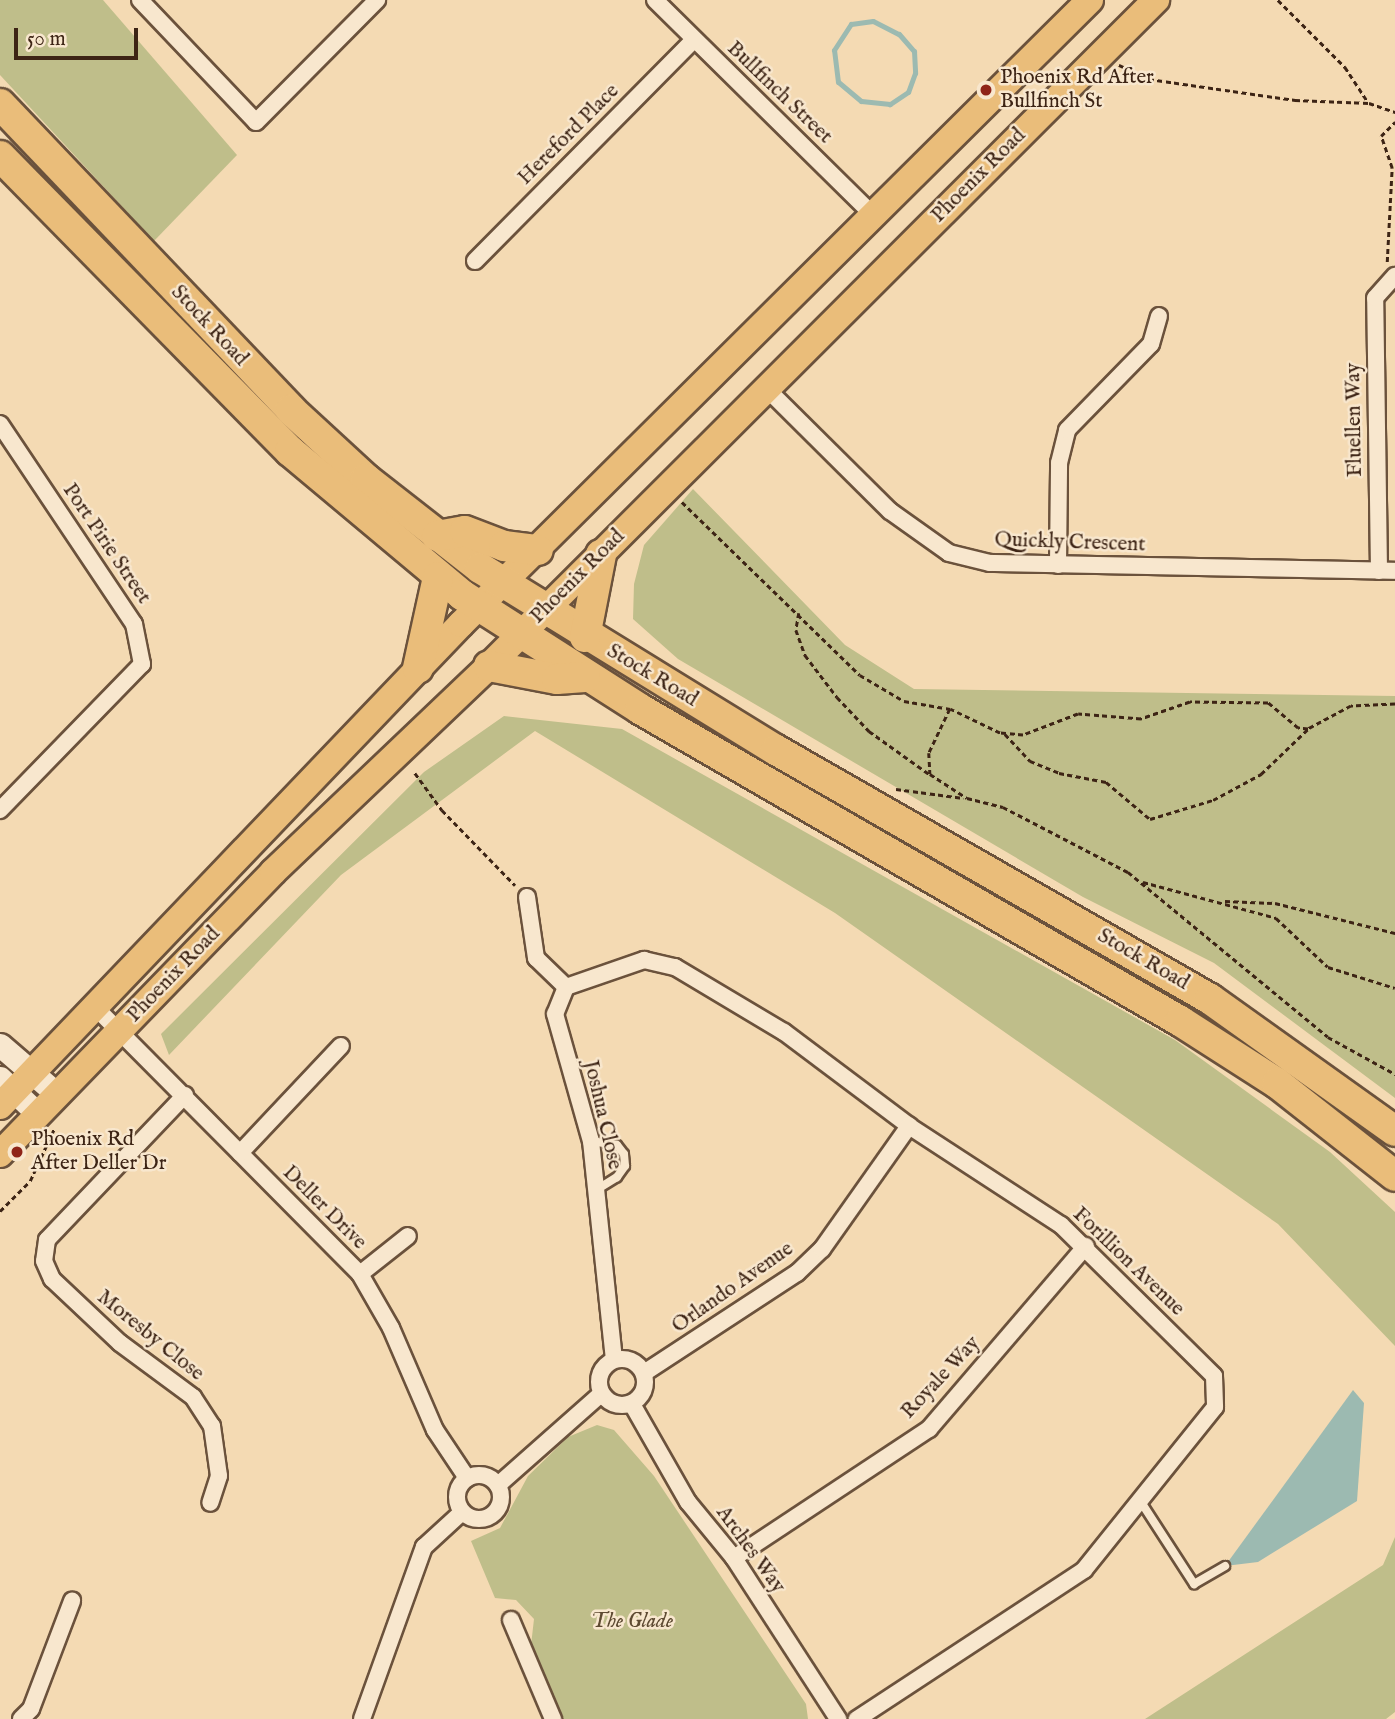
<!DOCTYPE html>
<html>
<head>
<meta charset="utf-8">
<style>
	body { margin:0 }
	#map { position:relative; width:1395px; height:1719px; overflow:hidden; background:#f4dab3; font-family:"IM FELL English",serif }
	div>[style] { position:absolute }
	.green>* { inset:0; background:#bfbe8a }
	.water>* { inset:0; background:#9cbab1 }
	.stream>* { height:5px; margin:-2.5px; padding:0 2.5px; transform-origin:2.5px; border-radius:2.5px; background:#9cbab1 }
	.path>* { height:2.5px; margin-top:-1.25px; transform-origin:0; background:repeating-linear-gradient(90deg,#3d2415 0 5px,transparent 0 8.5px) }
	.roads { filter:drop-shadow(2px 0 #6b523c) drop-shadow(-2px 0 #6b523c) drop-shadow(0 2px #6b523c) drop-shadow(0 -2px #6b523c) }
	.lane>* { height:8px; margin:-4px; padding:0 4px; transform-origin:4px; border-radius:4px; background:#f8e7ce }
	.street>* { height:16px; margin:-8px; padding:0 8px; transform-origin:8px; border-radius:8px; background:#f8e7ce }
	.street>.ring { margin:-8px; padding:0; box-sizing:content-box; background:none; border:16px solid #f8e7ce; border-radius:50% }
	.secondary>* { height:23px; margin:-11.5px; padding:0 11.5px; transform-origin:11.5px; border-radius:11.5px; background:#f8e7ce }
	.primary>* { height:26px; margin:-13px; padding:0 13px; transform-origin:13px; border-radius:13px; background:#eabd7a }
	.highway>* { height:30px; margin:-15px; padding:0 15px; transform-origin:15px; border-radius:15px; background:#eabd7a }
	.dots>* { width:19px; height:19px; translate:-50% -50%; box-sizing:border-box; border:4px solid #f8e7ce; border-radius:50% }
	span { translate:-50% -50%; white-space:nowrap; text-align:center; line-height:1.15; -webkit-text-stroke:5px #f8e7ce; paint-order:stroke }
	.poi-label { font-size:21px; color:#3d2415 }
	.left { translate:0 -50%; text-align:left }
	.street-label { font-size:21px; color:#3d2415 }
	.park-label { font-size:21px; color:#5e4a32; font-style:italic }
	.scale { position:absolute; left:14px; top:28px; width:124px; height:32px; box-sizing:border-box; border:4px solid #3d2415; border-top:0; padding-left:9px; font-size:21px; line-height:24px; white-space:nowrap; color:#3d2415; -webkit-text-stroke:5px #f8e7ce; paint-order:stroke }
</style>
</head>
<body>
<div id="map">
	<div class="green">
		<i style="clip-path:polygon(0 0,103px 0,237px 155px,154px 241px,0 75px)"></i>
		<i style="clip-path:polygon(693px 489px,845px 645px,914px 689px,1395px 696px,1395px 1098px,1214px 963px,1083px 897px,678px 659px,633px 619px,634px 584px,644px 545px)"></i>
		<i style="clip-path:polygon(504px 716px,622px 729px,1175px 1040px,1330px 1152px,1395px 1212px,1395px 1346px,1278px 1224px,835px 913px,535px 731px,341px 875px,169px 1055px,161px 1034px,424px 772px)"></i>
		<i style="clip-path:polygon(597px 1425px,614px 1430px,654px 1476px,806px 1704px,808px 1719px,558px 1719px,530px 1654px,534px 1619px,516px 1600px,495px 1598px,471px 1541px,500px 1528px,528px 1476px,568px 1437px)"></i>
		<i style="clip-path:polygon(1395px 1537px,1395px 1712px,1386px 1719px,1145px 1719px,1383px 1565px)"></i>
	</div>
	<div class="water">
		<i style="clip-path:polygon(1353px 1390px,1364px 1403px,1357px 1501px,1258px 1562px,1225px 1566px)"></i>
	</div>
	<div class="stream">
		<i style="left:873px;top:21px;width:29px;rotate:27deg"></i>
		<i style="left:899px;top:34px;width:23px;rotate:49deg"></i>
		<i style="left:914px;top:51px;width:22px;rotate:87deg"></i>
		<i style="left:915px;top:73px;width:20px;rotate:110deg"></i>
		<i style="left:908px;top:92px;width:22px;rotate:146deg"></i>
		<i style="left:890px;top:104px;width:29px;rotate:-174deg"></i>
		<i style="left:861px;top:101px;width:30px;rotate:-140deg"></i>
		<i style="left:838px;top:82px;width:32px;rotate:-97deg"></i>
		<i style="left:834px;top:50px;width:31px;rotate:-57deg"></i>
		<i style="left:851px;top:24px;width:22px;rotate:-8deg"></i>
	</div>
	<div class="path">
		<i style="left:1278px;top:0;width:95px;rotate:45deg"></i>
		<i style="left:1345px;top:67px;width:42px;rotate:56.7deg"></i>
		<i style="left:1119px;top:65px;width:33px;rotate:25deg"></i>
		<i style="left:1149px;top:79px;width:148px;rotate:8.2deg"></i>
		<i style="left:1295px;top:100px;width:74px;rotate:2.3deg"></i>
		<i style="left:1369px;top:103px;width:28px;rotate:19deg"></i>
		<i style="left:1387px;top:262px;width:94px;rotate:-87deg"></i>
		<i style="left:1392px;top:168px;width:34px;rotate:-109deg"></i>
		<i style="left:1381px;top:136px;width:20px;rotate:-45deg"></i>
		<i style="left:682px;top:502px;width:248px;rotate:44.2deg"></i>
		<i style="left:860px;top:675px;width:51px;rotate:30.6deg"></i>
		<i style="left:904px;top:701px;width:47px;rotate:9.9deg"></i>
		<i style="left:799px;top:613px;width:17px;rotate:100deg"></i>
		<i style="left:796px;top:630px;width:27px;rotate:70deg"></i>
		<i style="left:805px;top:655px;width:53px;rotate:52.7deg"></i>
		<i style="left:837px;top:697px;width:47px;rotate:46.7deg"></i>
		<i style="left:869px;top:731px;width:74px;rotate:35.6deg"></i>
		<i style="left:1395px;top:704px;width:44px;rotate:177.4deg"></i>
		<i style="left:1351px;top:706px;width:49px;rotate:151.9deg"></i>
		<i style="left:1308px;top:729px;width:10px;rotate:-174deg"></i>
		<i style="left:1298px;top:728px;width:39px;rotate:-140deg"></i>
		<i style="left:1268px;top:703px;width:78px;rotate:-179.3deg"></i>
		<i style="left:1190px;top:702px;width:52px;rotate:160.9deg"></i>
		<i style="left:1141px;top:719px;width:63px;rotate:-175.5deg"></i>
		<i style="left:1078px;top:714px;width:59px;rotate:159.1deg"></i>
		<i style="left:1023px;top:735px;width:23px;rotate:-175deg"></i>
		<i style="left:1000px;top:733px;width:55px;rotate:-154.4deg"></i>
		<i style="left:950px;top:709px;width:49px;rotate:115.5deg"></i>
		<i style="left:929px;top:753px;width:21px;rotate:87deg"></i>
		<i style="left:930px;top:774px;width:44px;rotate:33deg"></i>
		<i style="left:967px;top:798px;width:37px;rotate:14deg"></i>
		<i style="left:1003px;top:807px;width:141px;rotate:27.5deg"></i>
		<i style="left:1128px;top:872px;width:259px;rotate:39.5deg"></i>
		<i style="left:1328px;top:1037px;width:77px;rotate:28.9deg"></i>
		<i style="left:1005px;top:734px;width:37px;rotate:47deg"></i>
		<i style="left:1030px;top:761px;width:31px;rotate:22deg"></i>
		<i style="left:1059px;top:773px;width:48px;rotate:10.8deg"></i>
		<i style="left:1106px;top:782px;width:57px;rotate:40.1deg"></i>
		<i style="left:1150px;top:819px;width:66px;rotate:-16.8deg"></i>
		<i style="left:1213px;top:800px;width:55px;rotate:-28.4deg"></i>
		<i style="left:1261px;top:774px;width:65px;rotate:-43.8deg"></i>
		<i style="left:415px;top:773px;width:46px;rotate:53.9deg"></i>
		<i style="left:442px;top:810px;width:105px;rotate:45.8deg"></i>
		<i style="left:896px;top:789px;width:68px;rotate:7.7deg"></i>
		<i style="left:1143px;top:882px;width:138px;rotate:15.1deg"></i>
		<i style="left:1276px;top:918px;width:71px;rotate:43.3deg"></i>
		<i style="left:1328px;top:967px;width:70px;rotate:17.4deg"></i>
		<i style="left:1225px;top:901px;width:50px;rotate:2.3deg"></i>
		<i style="left:1275px;top:903px;width:124px;rotate:14deg"></i>
		<i style="left:0;top:1211px;width:42px;rotate:-45deg"></i>
		<i style="left:30px;top:1181px;width:57px;rotate:-65.2deg"></i>
	</div>
	<div class="roads">
		<div class="lane">
			<i style="left:591px;top:1141px;width:26px;rotate:9deg"></i>
			<i style="left:617px;top:1145px;width:11px;rotate:52deg"></i>
			<i style="left:624px;top:1154px;width:12px;rotate:85deg"></i>
			<i style="left:625px;top:1166px;width:14px;rotate:126deg"></i>
			<i style="left:617px;top:1177px;width:22px;rotate:148deg"></i>
			<i style="left:1141px;top:1502px;width:98px;rotate:57.1deg"></i>
			<i style="left:1194px;top:1584px;width:36px;rotate:-30deg"></i>
		</div>
		<div class="street">
			<i style="left:140px;top:0;width:168px;rotate:46.4deg"></i>
			<i style="left:256px;top:122px;width:172px;rotate:-45.2deg"></i>
			<i style="left:655px;top:0;width:308px;rotate:44.6deg"></i>
			<i style="left:475px;top:261px;width:311px;rotate:-45.3deg"></i>
			<i style="left:767px;top:389px;width:173px;rotate:44.8deg"></i>
			<i style="left:890px;top:511px;width:72px;rotate:35.4deg"></i>
			<i style="left:949px;top:553px;width:42px;rotate:13.7deg"></i>
			<i style="left:990px;top:563px;width:405px;rotate:1.1deg"></i>
			<i style="left:0;top:424px;width:241px;rotate:56.2deg"></i>
			<i style="left:134px;top:624px;width:41px;rotate:78.7deg"></i>
			<i style="left:142px;top:664px;width:204px;rotate:134.2deg"></i>
			<i style="left:1058px;top:565px;width:102px;rotate:-89.4deg"></i>
			<i style="left:1059px;top:463px;width:34px;rotate:-76deg"></i>
			<i style="left:1067px;top:430px;width:120px;rotate:-45.7deg"></i>
			<i style="left:1151px;top:344px;width:29px;rotate:-74deg"></i>
			<i style="left:1379px;top:571px;width:273px;rotate:-90.8deg"></i>
			<i style="left:1375px;top:298px;width:30px;rotate:-48deg"></i>
			<i style="left:527px;top:897px;width:62px;rotate:81.6deg"></i>
			<i style="left:536px;top:958px;width:42px;rotate:44deg"></i>
			<i style="left:566px;top:987px;width:83px;rotate:-19.1deg"></i>
			<i style="left:644px;top:960px;width:32px;rotate:13deg"></i>
			<i style="left:675px;top:967px;width:127px;rotate:30.8deg"></i>
			<i style="left:784px;top:1032px;width:156px;rotate:36.9deg"></i>
			<i style="left:909px;top:1126px;width:181px;rotate:33.1deg"></i>
			<i style="left:1061px;top:1225px;width:215px;rotate:44.6deg"></i>
			<i style="left:1214px;top:1376px;width:31px;rotate:88deg"></i>
			<i style="left:1215px;top:1407px;width:209px;rotate:128.8deg"></i>
			<i style="left:1084px;top:1570px;width:272px;rotate:146.7deg"></i>
			<i style="left:566px;top:987px;width:29px;rotate:112deg"></i>
			<i style="left:555px;top:1014px;width:132px;rotate:74.2deg"></i>
			<i style="left:591px;top:1141px;width:219px;rotate:84deg"></i>
			<i style="left:95px;top:1007px;width:376px;rotate:45.2deg"></i>
			<i style="left:360px;top:1274px;width:62px;rotate:60.1deg"></i>
			<i style="left:391px;top:1328px;width:111px;rotate:66.7deg"></i>
			<i style="left:435px;top:1430px;width:58px;rotate:56.3deg"></i>
			<i style="left:185px;top:1095px;width:200px;rotate:133.6deg"></i>
			<i style="left:47px;top:1240px;width:21px;rotate:98deg"></i>
			<i style="left:44px;top:1261px;width:20px;rotate:66deg"></i>
			<i style="left:52px;top:1279px;width:93px;rotate:43.3deg"></i>
			<i style="left:120px;top:1343px;width:91px;rotate:36.5deg"></i>
			<i style="left:193px;top:1397px;width:35px;rotate:57deg"></i>
			<i style="left:212px;top:1426px;width:50px;rotate:82deg"></i>
			<i style="left:219px;top:1476px;width:28px;rotate:108deg"></i>
			<i style="left:240px;top:1153px;width:147px;rotate:-46.7deg"></i>
			<i style="left:360px;top:1274px;width:61px;rotate:-38.4deg"></i>
			<i class="ring" style="left:599px;top:1359px;width:30px;height:30px"></i>
			<i style="left:644px;top:1373px;width:183px;rotate:-33.2deg"></i>
			<i style="left:797px;top:1273px;width:35px;rotate:-44deg"></i>
			<i style="left:822px;top:1249px;width:151px;rotate:-54.7deg"></i>
			<i style="left:632px;top:1404px;width:113px;rotate:60.3deg"></i>
			<i style="left:688px;top:1502px;width:72px;rotate:50.6deg"></i>
			<i style="left:734px;top:1558px;width:192px;rotate:57.1deg"></i>
			<i class="ring" style="left:457px;top:1475px;width:28px;height:28px"></i>
			<i style="left:498px;top:1485px;width:137px;rotate:-41.5deg"></i>
			<i style="left:734px;top:1558px;width:234px;rotate:-33.5deg"></i>
			<i style="left:929px;top:1429px;width:241px;rotate:-49.4deg"></i>
			<i style="left:511px;top:1620px;width:108px;rotate:67deg"></i>
			<i style="left:21px;top:1719px;width:14px;rotate:-45deg"></i>
			<i style="left:31px;top:1709px;width:116px;rotate:-69.2deg"></i>
			<i style="left:362px;top:1719px;width:183px;rotate:-70.2deg"></i>
			<i style="left:424px;top:1547px;width:52px;rotate:-42.6deg"></i>
		</div>
		<div class="secondary">
			<i style="left:0;top:1045px;width:75px;rotate:40.7deg"></i>
			<i style="left:0;top:1078px;width:52px;rotate:43.5deg"></i>
		</div>
		<div class="primary">
			<i style="left:0;top:1106px;width:667px;rotate:-46.28deg"></i>
			<i style="left:461px;top:624px;width:886px;rotate:-44.77deg"></i>
			<i style="left:0;top:1154px;width:392px;rotate:-45.9deg"></i>
			<i style="left:273px;top:872px;width:298px;rotate:-43.6deg"></i>
			<i style="left:489px;top:666px;width:943px;rotate:-44.96deg"></i>
		</div>
		<div class="highway">
			<i style="left:0;top:104px;width:422px;rotate:46.4deg"></i>
			<i style="left:291px;top:410px;width:102px;rotate:42.6deg"></i>
			<i style="left:366px;top:479px;width:145px;rotate:38deg"></i>
			<i style="left:480px;top:568px;width:347px;rotate:31.6deg"></i>
			<i style="left:776px;top:750px;width:500px;rotate:29.84deg"></i>
			<i style="left:1210px;top:999px;width:227px;rotate:35.5deg"></i>
			<i style="left:0;top:156px;width:414px;rotate:45.5deg"></i>
			<i style="left:290px;top:451px;width:224px;rotate:39.9deg"></i>
			<i style="left:462px;top:595px;width:211px;rotate:32.6deg"></i>
			<i style="left:640px;top:709px;width:624px;rotate:30.02deg"></i>
			<i style="left:1180px;top:1021px;width:115px;rotate:32.6deg"></i>
			<i style="left:1277px;top:1083px;width:150px;rotate:38.2deg"></i>
			<i style="left:437px;top:536px;width:28px;rotate:-10deg"></i>
			<i style="left:465px;top:531px;width:42px;rotate:21deg"></i>
			<i style="left:504px;top:546px;width:34px;rotate:7deg"></i>
			<i style="left:585px;top:637px;width:84px;rotate:-79deg"></i>
			<i style="left:489px;top:666px;width:69px;rotate:10.8deg"></i>
			<i style="left:557px;top:679px;width:28px;rotate:-4deg"></i>
			<i style="left:418px;top:668px;width:93px;rotate:-77.6deg"></i>
		</div>
	</div>
	<div class="dots">
		<i style="left:986px;top:90px;background:#8f2418"></i>
		<i style="left:17px;top:1152px;background:#8f2418"></i>
	</div>
	<div class="poi-label">
		<span class="left" style="left:1000px;top:90px">Phoenix Rd After<br>Bullfinch St</span>
		<span class="left" style="left:31px;top:1152px">Phoenix Rd<br>After Deller Dr</span>
	</div>
	<div class="street-label">
		<span style="left:779px;top:93px;rotate:44deg">Bullfinch Street</span>
		<span style="left:569px;top:135px;rotate:-45deg">Hereford Place</span>
		<span style="left:979px;top:176px;rotate:-45deg">Phoenix Road</span>
		<span style="left:209px;top:326px;rotate:47deg">Stock Road</span>
		<span style="left:1355px;top:420px;rotate:-91deg">Fluellen Way</span>
		<span style="left:1070px;top:543px;rotate:2deg">Quickly Crescent</span>
		<span style="left:106px;top:544px;rotate:56deg">Port Pirie Street</span>
		<span style="left:578px;top:577px;rotate:-45deg">Phoenix Road</span>
		<span style="left:652px;top:676px;rotate:31deg">Stock Road</span>
		<span style="left:1143px;top:960px;rotate:30deg">Stock Road</span>
		<span style="left:174px;top:975px;rotate:-46deg">Phoenix Road</span>
		<span style="left:602px;top:1115px;rotate:77deg">Joshua Close</span>
		<span style="left:324px;top:1208px;rotate:45deg">Deller Drive</span>
		<span style="left:1128px;top:1262px;rotate:44deg">Forillion Avenue</span>
		<span style="left:733px;top:1288px;rotate:-35deg">Orlando Avenue</span>
		<span style="left:150px;top:1336px;rotate:39deg">Moresby Close</span>
		<span style="left:941px;top:1378px;rotate:-47deg">Royale Way</span>
		<span style="left:750px;top:1550px;rotate:54deg">Arches Way</span>
	</div>
	<div class="park-label">
		<span style="left:632px;top:1622px">The Glade</span>
	</div>
	<div class="scale">50 m</div>
</div>
</body>
</html>
